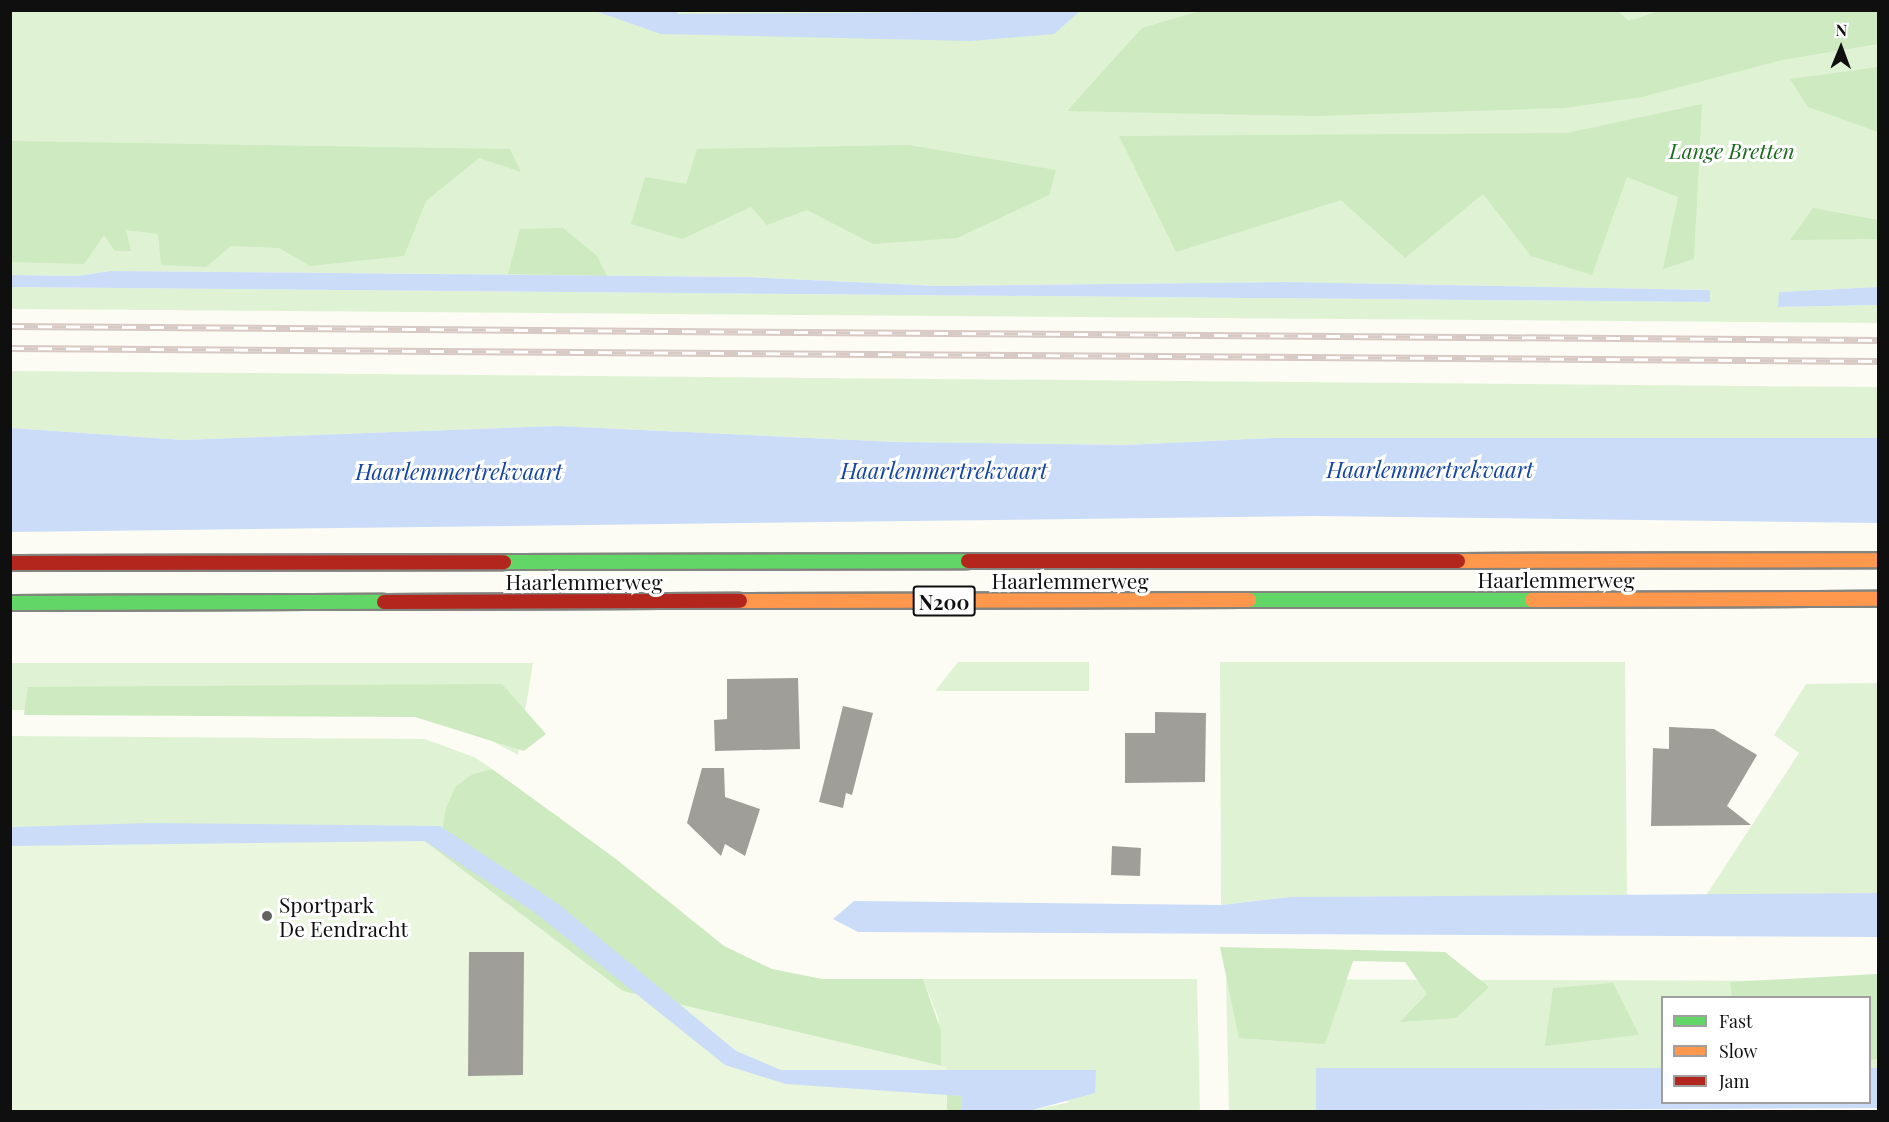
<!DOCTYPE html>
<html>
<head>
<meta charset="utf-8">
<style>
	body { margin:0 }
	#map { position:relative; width:1889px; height:1122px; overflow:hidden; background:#fcfcf4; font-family:"Playfair Display",serif }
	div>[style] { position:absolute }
	.green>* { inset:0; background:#dff3d4 }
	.forest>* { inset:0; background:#cdeac1 }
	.pitch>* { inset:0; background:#eaf6dd }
	.water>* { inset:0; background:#cadcf7 }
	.building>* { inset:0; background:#a09e99 }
	.roads { filter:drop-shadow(2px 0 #83837f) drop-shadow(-2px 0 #83837f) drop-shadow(0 2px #83837f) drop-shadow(0 -2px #83837f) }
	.fast>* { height:14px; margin:-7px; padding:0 7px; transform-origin:7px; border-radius:7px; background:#63d668 }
	.slow>* { height:14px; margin:-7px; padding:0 7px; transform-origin:7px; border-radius:7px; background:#ff974d }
	.jam>* { height:14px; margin:-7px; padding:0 7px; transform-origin:7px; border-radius:7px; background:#b3261e }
	.rail>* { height:7px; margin-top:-3.5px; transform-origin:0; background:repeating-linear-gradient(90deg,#fff 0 14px,#d8c9c4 0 28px); box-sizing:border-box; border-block:2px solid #d8c9c4 }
	.dots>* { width:16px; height:16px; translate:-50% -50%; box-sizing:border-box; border:3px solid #fff; border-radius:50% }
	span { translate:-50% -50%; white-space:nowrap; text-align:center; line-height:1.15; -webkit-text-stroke:6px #fff; paint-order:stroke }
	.shield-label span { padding:2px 4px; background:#fff; border:2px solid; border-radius:4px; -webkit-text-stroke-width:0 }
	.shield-label { font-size:20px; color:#0f0f0f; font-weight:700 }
	.park-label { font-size:21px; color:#1d691f; font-style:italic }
	.street-label { font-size:21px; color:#0f0f0f }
	.poi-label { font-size:21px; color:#0f0f0f }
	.left { translate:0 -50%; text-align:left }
	.water-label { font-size:22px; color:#1444a5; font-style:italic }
	.frame { position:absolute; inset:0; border:12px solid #0f0f0f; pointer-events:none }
	.legend { position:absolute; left:1661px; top:996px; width:210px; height:108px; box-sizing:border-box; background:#fff; border:2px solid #9f9f9f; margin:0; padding:8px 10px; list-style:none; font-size:18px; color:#0f0f0f }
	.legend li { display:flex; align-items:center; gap:12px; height:30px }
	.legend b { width:30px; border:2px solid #9f9f9f }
	.north { position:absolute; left:1811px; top:18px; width:60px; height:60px; -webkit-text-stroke:4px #fff; paint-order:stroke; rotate:1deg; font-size:16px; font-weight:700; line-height:24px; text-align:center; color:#0f0f0f }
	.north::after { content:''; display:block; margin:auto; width:21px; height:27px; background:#0f0f0f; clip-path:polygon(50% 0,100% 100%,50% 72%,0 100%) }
</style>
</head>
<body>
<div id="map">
	<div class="green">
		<i style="clip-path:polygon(11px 11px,1878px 11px,1878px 287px,1780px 292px,1778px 307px,1878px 305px,1878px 323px,11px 309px,11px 287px,1710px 302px,1710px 290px,1285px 282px,938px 286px,748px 277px,110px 271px,77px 276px,11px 275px)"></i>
		<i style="clip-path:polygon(11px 371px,1878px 387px,1878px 438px,1272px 438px,1126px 445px,895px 442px,557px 426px,183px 440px,11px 428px)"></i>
		<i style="clip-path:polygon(958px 662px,1089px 662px,1089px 691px,935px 691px)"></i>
		<i style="clip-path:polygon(1220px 662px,1625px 662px,1627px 896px,1290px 897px,1221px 905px)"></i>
		<i style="clip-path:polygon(10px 663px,533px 663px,518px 755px,470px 729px,433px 716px,11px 710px)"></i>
		<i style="clip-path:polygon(1878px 683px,1878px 893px,1705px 897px,1799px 753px,1774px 735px,1806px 684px)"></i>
		<i style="clip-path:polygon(10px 736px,425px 739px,474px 757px,492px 769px,473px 774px,440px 847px,11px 833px)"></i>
		<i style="clip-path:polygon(923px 979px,1197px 979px,1200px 1111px,1029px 1111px,1070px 1102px,941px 1070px,938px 1017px)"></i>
		<i style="clip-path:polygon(1226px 979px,1878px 981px,1878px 1068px,1870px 1068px,1870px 998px,1662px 998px,1662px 1068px,1316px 1068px,1316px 1111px,1229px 1111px)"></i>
	</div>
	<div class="forest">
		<i style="clip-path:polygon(1616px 10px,1629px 21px,1662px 10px,1878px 11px,1878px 44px,1782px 60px,1642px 97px,1564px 108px,1315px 116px,1067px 111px,1142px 28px,1200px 11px)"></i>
		<i style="clip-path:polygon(1878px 67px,1878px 132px,1808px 107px,1790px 79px)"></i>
		<i style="clip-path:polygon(1702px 104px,1694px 259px,1663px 269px,1678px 197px,1627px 177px,1592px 275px,1531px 256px,1483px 194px,1405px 258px,1341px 200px,1176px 252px,1119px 136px,1567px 133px)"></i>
		<i style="clip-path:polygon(10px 141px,510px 149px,521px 172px,479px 158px,426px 201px,404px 256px,310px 266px,279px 248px,231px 246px,206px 267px,161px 265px,158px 234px,126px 230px,131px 251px,115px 251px,104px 235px,84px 264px,11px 262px)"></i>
		<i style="clip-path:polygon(908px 145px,1056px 170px,1049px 195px,957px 238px,873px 244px,807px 210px,767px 225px,751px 207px,682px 239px,631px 224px,645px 177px,686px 184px,697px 149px)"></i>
		<i style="clip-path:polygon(1813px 208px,1878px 220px,1878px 239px,1790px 240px)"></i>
		<i style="clip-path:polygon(563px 228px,597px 256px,607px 276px,508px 274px,520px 229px)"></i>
		<i style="clip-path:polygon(502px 684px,546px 734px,524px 751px,415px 717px,24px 715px,28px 687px)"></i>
		<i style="clip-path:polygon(492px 769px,616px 859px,724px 946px,772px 969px,822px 979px,923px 979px,941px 1031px,941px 1070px,928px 1093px,963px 1096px,962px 1111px,523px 1111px,10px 847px,425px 841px,440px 846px,446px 808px,456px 786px,473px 774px)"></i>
		<i style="clip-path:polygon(1220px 947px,1445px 952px,1489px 987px,1456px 1018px,1400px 1022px,1427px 994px,1405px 962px,1353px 961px,1325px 1044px,1239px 1038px)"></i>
		<i style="clip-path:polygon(1877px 974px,1878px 1059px,1870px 1060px,1870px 998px,1732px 997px,1730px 982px)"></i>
		<i style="clip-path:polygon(1613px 983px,1639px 1035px,1545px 1046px,1553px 988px)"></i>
	</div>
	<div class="pitch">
		<i style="clip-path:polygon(11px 826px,414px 833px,623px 991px,947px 1067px,947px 1112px,11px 1112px)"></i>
	</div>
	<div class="water">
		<i style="clip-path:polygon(673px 10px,679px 14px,1080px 11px,1054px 34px,971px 41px,661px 34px,595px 11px)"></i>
		<i style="clip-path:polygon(110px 271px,748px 277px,938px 286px,1285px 282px,1710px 290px,1710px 302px,11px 287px,11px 275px,77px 276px)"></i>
		<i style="clip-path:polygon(1878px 287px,1878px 305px,1778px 307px,1779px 292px)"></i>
		<i style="clip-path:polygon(557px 426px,895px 442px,1126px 445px,1272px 438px,1878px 438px,1878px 523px,1315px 516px,11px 532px,11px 428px,183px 440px)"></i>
		<i style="clip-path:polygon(151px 823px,440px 826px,557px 903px,736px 1051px,781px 1070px,1096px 1070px,1095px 1093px,1029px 1111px,962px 1111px,962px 1096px,786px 1084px,725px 1065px,534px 912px,425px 841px,11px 846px,11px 827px)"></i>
		<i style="clip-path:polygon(1878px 893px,1878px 937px,858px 932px,833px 919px,854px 901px,1221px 905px,1290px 897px)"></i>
		<i style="clip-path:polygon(1316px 1068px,1662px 1068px,1662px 1102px,1870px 1102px,1870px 1068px,1878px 1068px,1878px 1108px,1316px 1111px)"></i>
	</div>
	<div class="building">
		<i style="clip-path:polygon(798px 678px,800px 749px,715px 751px,714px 720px,727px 719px,727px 679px)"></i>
		<i style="clip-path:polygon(843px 706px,873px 713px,852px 795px,846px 793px,843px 808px,819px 802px)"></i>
		<i style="clip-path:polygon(1155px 712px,1206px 713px,1205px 782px,1125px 783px,1125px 733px,1155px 733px)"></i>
		<i style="clip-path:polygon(1669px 727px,1714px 729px,1757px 755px,1727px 806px,1751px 825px,1651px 826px,1653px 748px,1669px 749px)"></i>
		<i style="clip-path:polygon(702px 768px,724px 768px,725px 797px,760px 809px,745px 856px,725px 844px,721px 856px,687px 823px)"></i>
		<i style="clip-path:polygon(1112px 846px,1141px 848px,1140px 876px,1111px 875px)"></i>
		<i style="clip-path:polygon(469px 952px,524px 952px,523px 1075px,468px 1076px)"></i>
	</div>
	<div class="roads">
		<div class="fast">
			<i style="left:504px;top:562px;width:464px;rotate:-0.1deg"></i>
			<i style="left:1249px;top:600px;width:283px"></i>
			<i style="left:10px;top:603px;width:374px;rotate:-0.2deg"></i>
		</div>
		<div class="slow">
			<i style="left:1458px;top:561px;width:420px;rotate:-0.1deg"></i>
			<i style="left:1532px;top:600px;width:346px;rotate:-0.2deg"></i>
			<i style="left:740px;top:601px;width:509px;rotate:-0.11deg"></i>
		</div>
		<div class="jam">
			<i style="left:968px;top:561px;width:490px"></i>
			<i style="left:10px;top:563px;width:494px;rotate:-0.1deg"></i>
			<i style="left:384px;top:602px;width:356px;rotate:-0.2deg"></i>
		</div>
	</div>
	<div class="rail">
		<i style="left:10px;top:326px;width:1868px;rotate:0.43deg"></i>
		<i style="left:10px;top:348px;width:1868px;rotate:0.4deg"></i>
	</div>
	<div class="dots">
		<i style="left:267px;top:916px;background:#62625f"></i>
	</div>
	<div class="shield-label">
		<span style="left:944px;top:601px">N200</span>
	</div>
	<div class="park-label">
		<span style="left:1732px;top:150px">Lange Bretten</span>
	</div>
	<div class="street-label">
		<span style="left:1556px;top:579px">Haarlemmerweg</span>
		<span style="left:1070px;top:580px">Haarlemmerweg</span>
		<span style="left:584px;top:581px">Haarlemmerweg</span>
	</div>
	<div class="poi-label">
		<span class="left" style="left:279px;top:916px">Sportpark<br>De Eendracht</span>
	</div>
	<div class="water-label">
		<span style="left:1430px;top:470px">Haarlemmertrekvaart</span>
		<span style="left:944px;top:471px">Haarlemmertrekvaart</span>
		<span style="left:459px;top:472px">Haarlemmertrekvaart</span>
	</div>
	<div class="frame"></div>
	<ul class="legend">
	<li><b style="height:8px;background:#63d668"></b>Fast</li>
	<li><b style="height:8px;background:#ff974d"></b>Slow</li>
	<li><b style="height:8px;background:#b3261e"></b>Jam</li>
	</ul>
	<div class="north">N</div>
</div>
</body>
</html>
